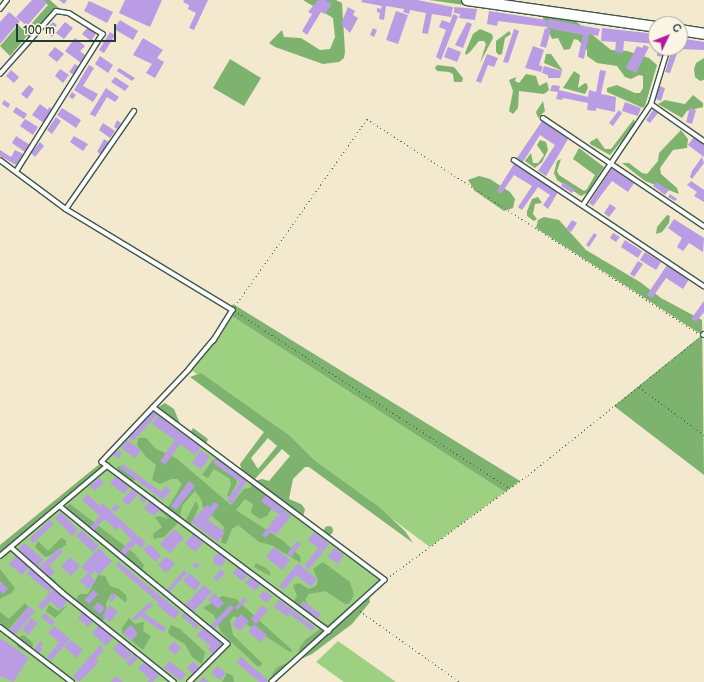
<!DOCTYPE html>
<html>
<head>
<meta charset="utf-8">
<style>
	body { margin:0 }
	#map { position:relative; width:704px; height:682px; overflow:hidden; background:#f2e9ce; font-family:"Balsamiq Sans",sans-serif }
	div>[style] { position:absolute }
	.green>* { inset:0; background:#9dd181 }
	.forest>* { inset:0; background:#7eb36f }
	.round { border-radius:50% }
	.building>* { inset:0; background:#b99ce3 }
	.path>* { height:1px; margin-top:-0.5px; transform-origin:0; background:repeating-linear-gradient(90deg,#3f574b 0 1px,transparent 0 4px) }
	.roads { filter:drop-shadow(1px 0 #3f574b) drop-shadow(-1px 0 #3f574b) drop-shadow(0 1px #3f574b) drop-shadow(0 -1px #3f574b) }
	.service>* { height:3.5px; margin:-1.75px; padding:0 1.75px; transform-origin:1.75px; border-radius:1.75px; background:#fff }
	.secondary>* { height:10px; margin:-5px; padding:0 5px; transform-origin:5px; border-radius:5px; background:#fff }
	span { translate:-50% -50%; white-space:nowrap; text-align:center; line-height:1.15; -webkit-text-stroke:4px #fcf5e5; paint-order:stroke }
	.north { position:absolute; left:648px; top:16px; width:40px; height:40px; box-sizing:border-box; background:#fcf5e5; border:1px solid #a4ab9e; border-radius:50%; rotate:47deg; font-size:11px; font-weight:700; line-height:16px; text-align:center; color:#1f3d34 }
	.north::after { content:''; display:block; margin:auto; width:14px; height:18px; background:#b5179e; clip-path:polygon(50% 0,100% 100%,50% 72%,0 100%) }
	.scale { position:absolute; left:16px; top:24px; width:100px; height:18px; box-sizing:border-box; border:2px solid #1f3d34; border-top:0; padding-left:5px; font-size:12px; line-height:14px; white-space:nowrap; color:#1f3d34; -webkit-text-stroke:3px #fcf5e5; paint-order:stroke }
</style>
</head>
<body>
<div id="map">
	<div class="green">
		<i style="clip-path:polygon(230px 315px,505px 492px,430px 547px,190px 369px)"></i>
		<i style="clip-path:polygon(153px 407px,385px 580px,272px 682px,0 682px,0 556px,102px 462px)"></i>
		<i style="clip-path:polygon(338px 641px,396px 682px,344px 682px,316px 662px)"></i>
	</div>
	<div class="forest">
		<i style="clip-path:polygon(43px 0,50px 0,59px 8px,32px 40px,27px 36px,10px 56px,0 46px,18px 25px,25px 31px,48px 5px)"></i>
		<i style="clip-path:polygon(303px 0,336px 0,342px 3px,345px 52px,344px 58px,339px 62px,323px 64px,275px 47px,269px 43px,282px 30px,284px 37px,301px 38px,320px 50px,330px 49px,335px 37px,333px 18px)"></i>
		<i style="clip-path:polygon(429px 0,473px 0,572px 18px,611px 50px,627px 51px,649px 58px,657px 65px,645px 106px,643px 108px,607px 92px,607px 88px,617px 85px,635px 93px,640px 93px,643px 88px,643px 76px,639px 75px,631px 79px,625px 77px,617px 66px,597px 63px,587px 56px,587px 50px,578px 40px,574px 39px,570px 49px,564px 50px,558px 38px,552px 39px,542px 16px)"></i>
		<i style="clip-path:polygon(480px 29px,492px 34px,493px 38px,480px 63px,486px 44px,484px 41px,479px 41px,470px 52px,466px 55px,465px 53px,473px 34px)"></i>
		<i style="clip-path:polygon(509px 31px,511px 34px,505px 38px,502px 54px,499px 55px,496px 52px,496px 41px)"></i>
		<i style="clip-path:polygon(546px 54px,551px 54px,563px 71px,544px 63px)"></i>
		<i style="clip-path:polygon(704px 58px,704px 80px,700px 81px,695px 77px,694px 69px,696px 63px)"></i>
		<i style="clip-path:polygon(230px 59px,261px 78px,244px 106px,213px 88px)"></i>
		<i style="clip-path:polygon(437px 65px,454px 67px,463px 78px,462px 82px,454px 82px,453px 74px,449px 72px,437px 71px,435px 68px)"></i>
		<i style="clip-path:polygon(574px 71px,580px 75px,578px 88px,585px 83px,587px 84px,588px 88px,585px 94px,563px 88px)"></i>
		<i style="clip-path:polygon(526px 74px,536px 76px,539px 86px,547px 82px,549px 90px,544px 94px,519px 91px,518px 108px,513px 114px,509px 111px,513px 91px,509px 80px,516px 77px,515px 81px,519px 83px)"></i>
		<i style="clip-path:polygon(693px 95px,703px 103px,703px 107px,687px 111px,682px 118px,658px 104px,665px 100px,685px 104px)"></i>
		<i style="clip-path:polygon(543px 101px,545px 111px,538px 118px,536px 112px)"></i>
		<i style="clip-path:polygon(634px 119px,635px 125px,610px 155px,590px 144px,590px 142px,597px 138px,605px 149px,611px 149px)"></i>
		<i style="clip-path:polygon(681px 130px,688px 139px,687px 148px,673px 150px,660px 168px,661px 174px,677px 188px,679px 194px,645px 181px,622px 163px,629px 163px,642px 173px,647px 174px,658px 161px,659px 153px)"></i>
		<i style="clip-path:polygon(540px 140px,546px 142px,548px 150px,542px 162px,535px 168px,525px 161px,531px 153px,533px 163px,538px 163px,542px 158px,544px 155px,537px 145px)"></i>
		<i style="clip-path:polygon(579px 148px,604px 167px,587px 193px,581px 196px,557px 180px,554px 173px,557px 161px,561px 159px,557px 171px,559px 175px,584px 191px,587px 189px,595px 175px,573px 159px)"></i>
		<i style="clip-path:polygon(479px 176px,490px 179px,510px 192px,515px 199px,513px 208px,504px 211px,475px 191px,468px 180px)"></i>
		<i style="clip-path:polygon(538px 197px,542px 203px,535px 204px,533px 214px,537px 219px,534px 221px,527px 216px,527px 211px,532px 199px)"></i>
		<i style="clip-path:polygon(667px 215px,670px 216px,669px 223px,662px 232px,656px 234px,657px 227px)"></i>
		<i style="clip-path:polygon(544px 217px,559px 220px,586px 250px,640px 282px,661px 298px,702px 320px,704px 475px,614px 406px,702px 335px,536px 228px,538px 220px)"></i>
		<i style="clip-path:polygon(233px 304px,520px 481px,505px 492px,230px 315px,227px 313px)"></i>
		<i style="clip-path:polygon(evenodd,201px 373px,290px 436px,314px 460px,379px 507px,405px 531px,413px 543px,309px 467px,305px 467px,293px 479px,289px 499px,301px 504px,305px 509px,303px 517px,295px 516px,280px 504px,273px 506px,267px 516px,260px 519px,251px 513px,253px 504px,245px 499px,236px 510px,282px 540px,300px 556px,301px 563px,271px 545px,259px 542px,238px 525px,232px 529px,226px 544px,221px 543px,224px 527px,203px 507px,201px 499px,195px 491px,182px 506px,179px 522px,164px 537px,154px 539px,153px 534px,162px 527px,155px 517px,160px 516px,169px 519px,148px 500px,148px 495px,154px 495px,164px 506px,169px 506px,182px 484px,177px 479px,172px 479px,160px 484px,152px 480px,156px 465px,146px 457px,137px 445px,138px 438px,146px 438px,156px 449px,176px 458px,231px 505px,244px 489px,250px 488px,255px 481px,262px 479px,269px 481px,290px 456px,282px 449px,255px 479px,242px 472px,240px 464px,264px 432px,190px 377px,201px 373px,268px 438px,277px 446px,258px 469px,251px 458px,268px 438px)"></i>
		<i style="clip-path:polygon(165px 403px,174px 409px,180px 424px,179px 429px,157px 412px,158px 407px)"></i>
		<i style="clip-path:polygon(193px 428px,208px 439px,206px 444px,201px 444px,193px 439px,190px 433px)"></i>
		<i style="clip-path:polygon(221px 456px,231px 464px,237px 483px,229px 497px,227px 496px,231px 484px,230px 479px,214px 469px,208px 478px,202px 475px,212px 461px)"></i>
		<i style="clip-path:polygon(102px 462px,107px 466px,0 556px,0 545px)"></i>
		<i style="clip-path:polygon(120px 466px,134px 474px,135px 480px,132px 482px,119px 472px,117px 467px)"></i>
		<i style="clip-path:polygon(196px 501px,199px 507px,191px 524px,204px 534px,200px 538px,182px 527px)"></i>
		<i style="clip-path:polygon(70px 504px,134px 553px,144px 565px,142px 571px,68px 510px,66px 507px)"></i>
		<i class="round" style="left:323.5px;top:525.5px;width:9px;height:9px"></i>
		<i style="clip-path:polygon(61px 538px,66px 540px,66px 545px,49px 556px,45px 557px,35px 547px,38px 541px,48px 551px)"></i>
		<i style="clip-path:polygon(30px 562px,55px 580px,58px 587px,54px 587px,28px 566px)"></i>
		<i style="clip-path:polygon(323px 562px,350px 582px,354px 595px,349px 604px,345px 604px,325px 591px,309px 594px,305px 600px,315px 618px,328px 625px,363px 595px,369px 596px,370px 602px,352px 624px,312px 654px,301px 659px,298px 655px,300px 647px,305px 640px,320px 629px,291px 605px,297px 596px,293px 585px,299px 583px,309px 589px,316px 586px,318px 581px,313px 569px)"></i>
		<i style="clip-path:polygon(256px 563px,266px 568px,270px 572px,270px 576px,254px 567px)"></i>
		<i style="clip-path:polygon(0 569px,15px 588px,12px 593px,0 599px)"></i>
		<i style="clip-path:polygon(98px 575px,105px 576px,110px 586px,119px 589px,126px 595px,127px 600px,125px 602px,115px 594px,111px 594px,106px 603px,107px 615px,102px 622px,95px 622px,76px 606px,77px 597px,80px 594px,88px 594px)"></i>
		<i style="clip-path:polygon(222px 596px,236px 599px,293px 651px,290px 652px,234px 616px,230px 620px,233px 635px,263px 664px,258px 667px,221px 632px,214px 615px,203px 608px)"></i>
		<i style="clip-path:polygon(25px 603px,28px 607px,9px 629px,0 629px,0 612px,9px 619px)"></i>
		<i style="clip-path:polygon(49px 605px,58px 611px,68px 605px,55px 618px,46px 611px)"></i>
		<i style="clip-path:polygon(129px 618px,135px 624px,144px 622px,143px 631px,151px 636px,143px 650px,122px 633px,122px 628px)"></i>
		<i style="clip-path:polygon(171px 625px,180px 629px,205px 652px,202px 664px,192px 657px,185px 644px,171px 636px,168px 632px)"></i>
		<i style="clip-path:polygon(24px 635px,33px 643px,31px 655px,17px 647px,19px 637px)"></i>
		<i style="clip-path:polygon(287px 663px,274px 682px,268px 682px,276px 668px)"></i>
		<i style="clip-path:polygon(227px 673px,233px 676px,234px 682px,222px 682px)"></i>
	</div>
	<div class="building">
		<i style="clip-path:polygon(32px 0,44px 0,47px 3px,27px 26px,16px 17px)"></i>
		<i style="clip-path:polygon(59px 0,67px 0,64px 4px)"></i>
		<i style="clip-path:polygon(125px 0,162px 0,150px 27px,119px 13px)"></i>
		<i style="clip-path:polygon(184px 0,208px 0,194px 30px,189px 28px,196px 13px,188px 9px,189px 5px,183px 2px)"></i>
		<i style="clip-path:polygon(318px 0,325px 0,332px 4px,325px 14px,321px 12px,307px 35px,302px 31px,312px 14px,308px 12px)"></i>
		<i style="clip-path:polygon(362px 0,417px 0,453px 7px,451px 17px,432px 14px,428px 34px,422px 33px,426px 13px,410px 10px,409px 14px,403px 12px,404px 9px,386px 6px,384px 20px,379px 19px,380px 13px,377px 12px,377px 8px,381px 9px,382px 6px,361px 2px)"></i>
		<i style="clip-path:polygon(89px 1px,113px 12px,107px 23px,84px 11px)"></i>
		<i style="clip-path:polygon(348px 7px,355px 11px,353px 15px,358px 18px,350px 33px,341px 24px)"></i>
		<i style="clip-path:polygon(454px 7px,477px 9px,475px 20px,459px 18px,460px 14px,454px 13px)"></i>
		<i style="clip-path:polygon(396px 11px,408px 15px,398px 44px,386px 40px)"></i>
		<i style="clip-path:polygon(489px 11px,547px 20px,546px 27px,498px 21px,497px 26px,487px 24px)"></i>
		<i style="clip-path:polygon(9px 12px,20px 21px,0 44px,0 22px)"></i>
		<i style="clip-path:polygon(453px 14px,458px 16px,441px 60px,436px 57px,446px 30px,439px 27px,442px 20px,450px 23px)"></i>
		<i style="clip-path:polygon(548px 19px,600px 29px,598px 36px,589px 34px,584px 59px,578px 57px,583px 35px,547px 28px)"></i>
		<i style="clip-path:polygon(120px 20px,138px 31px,133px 40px,114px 29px)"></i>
		<i style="clip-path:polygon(53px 22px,57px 25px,53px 30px,56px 33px,65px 22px,73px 28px,64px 39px,56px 33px,52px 37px,45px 31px)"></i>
		<i style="clip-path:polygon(467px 22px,472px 24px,463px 48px,455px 45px)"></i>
		<i style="clip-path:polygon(89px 26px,97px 32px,91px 41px,82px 34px)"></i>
		<i style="clip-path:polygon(373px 28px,377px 30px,374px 37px,370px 35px)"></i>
		<i style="clip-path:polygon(545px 28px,551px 30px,546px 48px,540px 46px)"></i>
		<i style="clip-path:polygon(602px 28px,656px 34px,656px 44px,624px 41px,623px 53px,615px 52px,616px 42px,601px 41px)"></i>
		<i style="clip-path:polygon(514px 29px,519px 31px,508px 63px,503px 62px)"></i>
		<i style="clip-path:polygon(110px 32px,115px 35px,104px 53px,99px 50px)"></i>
		<i style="clip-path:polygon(75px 38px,85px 46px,80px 51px,86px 56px,81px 63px,65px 51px)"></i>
		<i style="clip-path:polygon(143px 38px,163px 50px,157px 58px,164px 62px,155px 78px,146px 73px,152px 64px,133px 55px)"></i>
		<i style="clip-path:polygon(680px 38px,704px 42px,704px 50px,680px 49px)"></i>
		<i style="clip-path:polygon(644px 45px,649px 47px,636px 73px,626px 68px,637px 46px,642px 48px)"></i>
		<i style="clip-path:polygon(533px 46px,544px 50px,539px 65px,543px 67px,541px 72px,525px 68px)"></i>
		<i style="clip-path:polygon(55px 47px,64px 54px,57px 62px,48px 55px)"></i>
		<i style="clip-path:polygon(448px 47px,461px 52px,457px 62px,444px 57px)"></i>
		<i style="clip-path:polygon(658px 48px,666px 48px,665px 57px,657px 56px)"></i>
		<i style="clip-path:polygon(672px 49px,678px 51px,670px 73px,665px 72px)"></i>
		<i style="clip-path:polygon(487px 54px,498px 58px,494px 67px,488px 65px,481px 83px,476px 81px)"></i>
		<i style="clip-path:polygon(100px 56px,113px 65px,108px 73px,95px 64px)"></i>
		<i style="clip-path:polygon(75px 64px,80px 67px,74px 75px,69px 72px)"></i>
		<i style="clip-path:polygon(89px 65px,94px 68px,83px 86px,98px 94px,93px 102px,74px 90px)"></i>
		<i style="clip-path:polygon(544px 66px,562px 71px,560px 78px,548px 78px,548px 75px,542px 73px)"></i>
		<i style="clip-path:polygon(119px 68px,135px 78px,132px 81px,117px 71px)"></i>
		<i style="clip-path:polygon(60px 69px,69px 75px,63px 83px,55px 76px)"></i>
		<i style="clip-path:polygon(11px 70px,19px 77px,14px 83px,6px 76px)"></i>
		<i style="clip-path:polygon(600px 70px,606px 71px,601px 94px,616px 97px,615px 112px,596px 108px,596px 111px,587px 110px,588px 103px,563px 98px,562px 100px,556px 99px,558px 92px,550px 91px,552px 85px,560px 86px,559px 90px,588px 97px,589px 90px,596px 92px)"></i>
		<i style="clip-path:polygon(115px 77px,129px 86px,125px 91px,111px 82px)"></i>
		<i style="clip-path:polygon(29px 85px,34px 89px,27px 99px,21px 94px)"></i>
		<i style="clip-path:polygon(659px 86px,665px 88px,661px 101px,656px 99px)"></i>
		<i style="clip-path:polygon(106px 88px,119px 97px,115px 102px,107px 97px,95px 117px,90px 114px)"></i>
		<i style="clip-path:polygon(72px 92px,76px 95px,73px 99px,69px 97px)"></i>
		<i style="clip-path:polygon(4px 100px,10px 104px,8px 108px,2px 104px)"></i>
		<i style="clip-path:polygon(625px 102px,641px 108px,638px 116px,622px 111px)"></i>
		<i style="clip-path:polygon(40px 104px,48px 110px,49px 107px,52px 109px,44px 123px,32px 115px)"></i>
		<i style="clip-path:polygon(16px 107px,27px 114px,24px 119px,13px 112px)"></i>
		<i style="clip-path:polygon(62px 108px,81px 120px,76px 128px,57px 115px)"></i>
		<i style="clip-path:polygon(690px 108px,696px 110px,692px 124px,686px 122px)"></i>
		<i style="clip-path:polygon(619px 110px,622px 113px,613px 126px,609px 123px)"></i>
		<i style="clip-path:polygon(653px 110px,658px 113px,650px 123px,646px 120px)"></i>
		<i style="clip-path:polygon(56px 117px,61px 121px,52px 134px,47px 130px)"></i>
		<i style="clip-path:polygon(25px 119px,38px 127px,33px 135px,20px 126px)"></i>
		<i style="clip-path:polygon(117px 120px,121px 123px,117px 129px,114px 127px)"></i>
		<i style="clip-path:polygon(542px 121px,568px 139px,546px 176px,538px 171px,555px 145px,540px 135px,523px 162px,517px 158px)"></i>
		<i style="clip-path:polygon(103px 123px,115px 131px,110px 138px,99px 130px)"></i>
		<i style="clip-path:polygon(16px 136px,30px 145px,25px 152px,12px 143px)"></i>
		<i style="clip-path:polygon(74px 136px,88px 144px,83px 151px,70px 142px)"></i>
		<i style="clip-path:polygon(694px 137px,704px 144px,704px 157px,688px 145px)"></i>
		<i style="clip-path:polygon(104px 139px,109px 142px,101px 154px,97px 152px)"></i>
		<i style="clip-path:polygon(40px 142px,44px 146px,35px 157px,31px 153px)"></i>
		<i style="clip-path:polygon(0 150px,11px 157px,15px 150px,23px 154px,16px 165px,0 156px)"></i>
		<i style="clip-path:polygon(702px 157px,704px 163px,692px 179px,690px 177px,692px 171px)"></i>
		<i style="clip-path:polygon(514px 164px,558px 192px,548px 209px,543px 205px,550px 195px,538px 187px,522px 210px,518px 207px,532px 186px,514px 175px,501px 194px,497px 191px)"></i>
		<i style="clip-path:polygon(612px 168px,634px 183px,628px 192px,612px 181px,593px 206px,589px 203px)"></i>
		<i style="clip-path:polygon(691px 181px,704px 190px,704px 202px,694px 196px,697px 192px,687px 185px)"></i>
		<i style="clip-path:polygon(563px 182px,575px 190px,572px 193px,561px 186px)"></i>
		<i style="clip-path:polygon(656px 182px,669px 190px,665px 195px,653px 186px)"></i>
		<i style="clip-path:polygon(670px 194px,677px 199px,675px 201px,668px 197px)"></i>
		<i style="clip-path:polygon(610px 204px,616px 208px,609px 217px,604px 213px)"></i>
		<i style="clip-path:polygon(674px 219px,704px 238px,703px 252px,689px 243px,683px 251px,677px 247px,682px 238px,668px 228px)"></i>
		<i style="clip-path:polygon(572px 220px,577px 223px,571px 232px,566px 229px)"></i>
		<i style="clip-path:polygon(594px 233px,597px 235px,589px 247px,586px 245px)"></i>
		<i style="clip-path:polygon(613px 233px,620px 237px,616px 242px,610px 238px)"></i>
		<i style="clip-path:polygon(625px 240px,642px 251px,638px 258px,621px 247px)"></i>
		<i style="clip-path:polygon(645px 252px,661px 262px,656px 270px,640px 260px)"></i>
		<i style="clip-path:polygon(638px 261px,643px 264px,634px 277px,630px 274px)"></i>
		<i style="clip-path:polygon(667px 265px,689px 279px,683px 289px,666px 278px,652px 298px,647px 295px)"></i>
		<i style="clip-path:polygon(704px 301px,704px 312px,696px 322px,691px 319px)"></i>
		<i style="clip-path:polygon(153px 411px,157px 415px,133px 441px,128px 437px)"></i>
		<i style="clip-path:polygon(158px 416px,201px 447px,195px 455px,180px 444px,165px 465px,160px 461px,175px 440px,152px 424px)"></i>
		<i style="clip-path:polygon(127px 440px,141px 450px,135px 458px,121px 448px)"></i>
		<i style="clip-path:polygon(117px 450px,122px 453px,118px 459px,113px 455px)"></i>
		<i style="clip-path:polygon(201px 450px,210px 457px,201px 469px,192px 463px)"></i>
		<i style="clip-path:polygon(216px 459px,247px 481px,232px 504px,227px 500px,240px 482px,213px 463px)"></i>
		<i style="clip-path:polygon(123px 464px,161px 492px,165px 486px,171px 490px,163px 500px,120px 468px)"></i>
		<i style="clip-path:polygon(115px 477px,129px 487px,124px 494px,110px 483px)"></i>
		<i style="clip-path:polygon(99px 478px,104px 482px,95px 491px,90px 486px)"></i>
		<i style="clip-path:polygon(189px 481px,195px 486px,176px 510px,171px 506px)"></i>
		<i style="clip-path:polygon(132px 489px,138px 494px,128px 506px,122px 500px)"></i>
		<i style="clip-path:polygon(87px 494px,100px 506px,102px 503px,146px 543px,141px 548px,136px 543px,124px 556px,120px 552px,131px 539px,120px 527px,117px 530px,104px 519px,94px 531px,90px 527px,100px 516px,82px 500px)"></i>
		<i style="clip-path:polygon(142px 495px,147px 499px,144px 503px,139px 499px)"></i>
		<i style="clip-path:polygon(266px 495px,291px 516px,276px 535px,271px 531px,266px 538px,262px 535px,277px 516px,282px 517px,261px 501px)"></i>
		<i style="clip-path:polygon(150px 501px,160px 509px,154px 516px,144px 508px)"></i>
		<i style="clip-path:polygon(214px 502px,219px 505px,208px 520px,225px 532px,218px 542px,191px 522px,207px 505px,210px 507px)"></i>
		<i style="clip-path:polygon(116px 504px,120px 507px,115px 512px,111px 509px)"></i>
		<i style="clip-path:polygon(61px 512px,78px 530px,72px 536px,55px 518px)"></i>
		<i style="clip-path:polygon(50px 520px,54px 524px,33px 543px,29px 539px)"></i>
		<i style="clip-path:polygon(174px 529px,184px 538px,170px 553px,160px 544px)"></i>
		<i style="clip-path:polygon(81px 530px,99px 546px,93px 552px,76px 536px)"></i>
		<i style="clip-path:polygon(314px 532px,329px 544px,309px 569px,304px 566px,318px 548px,308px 540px)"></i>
		<i style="clip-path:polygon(193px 534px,203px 543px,195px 552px,185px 543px)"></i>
		<i style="clip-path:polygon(297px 541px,301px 544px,291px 557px,287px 554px)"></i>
		<i style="clip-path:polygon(24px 543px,44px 560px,37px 567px,19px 549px)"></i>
		<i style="clip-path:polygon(149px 544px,161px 555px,156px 562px,143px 550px)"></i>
		<i style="clip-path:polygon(274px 547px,290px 560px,282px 570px,266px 557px)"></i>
		<i style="clip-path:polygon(59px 548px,63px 552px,49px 566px,55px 572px,49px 578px,39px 568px)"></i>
		<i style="clip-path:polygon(99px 548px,112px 561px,99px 575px,95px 571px,90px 576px,96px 581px,88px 589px,80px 581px,88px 573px,81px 567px)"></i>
		<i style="clip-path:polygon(334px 548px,344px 555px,338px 564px,328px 557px)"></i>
		<i class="round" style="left:213px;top:554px;width:12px;height:12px"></i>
		<i style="clip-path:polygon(16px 556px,29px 567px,22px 575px,9px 564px)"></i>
		<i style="clip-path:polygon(166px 556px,175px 564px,166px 573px,158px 565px)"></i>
		<i style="clip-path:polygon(70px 557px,80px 566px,71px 576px,61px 566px)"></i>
		<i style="clip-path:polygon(119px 562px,180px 612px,174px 619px,157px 605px,159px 603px,116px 566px)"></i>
		<i style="clip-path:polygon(196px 562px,199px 565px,196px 569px,192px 566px)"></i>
		<i style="clip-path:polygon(298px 563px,317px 579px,311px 587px,296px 575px,284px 590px,279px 586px)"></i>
		<i style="clip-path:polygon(238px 566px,248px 575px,242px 581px,233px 573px)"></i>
		<i style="clip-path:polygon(31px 569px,53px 587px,49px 592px,27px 574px)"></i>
		<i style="clip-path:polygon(221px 569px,225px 573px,217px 581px,213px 578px)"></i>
		<i style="clip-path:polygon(184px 570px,187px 573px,169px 593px,166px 591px)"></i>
		<i style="clip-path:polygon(189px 573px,201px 583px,195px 591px,183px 581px)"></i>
		<i style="clip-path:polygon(251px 576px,260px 585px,255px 591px,245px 583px)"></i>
		<i style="clip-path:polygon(0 581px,8px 589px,3px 594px,0 591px)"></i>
		<i style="clip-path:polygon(204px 585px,212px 592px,193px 612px,185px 605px)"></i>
		<i style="clip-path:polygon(53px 589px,68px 601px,61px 610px,50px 601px,42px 610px,38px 606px)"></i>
		<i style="clip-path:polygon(93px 590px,98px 594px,89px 604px,85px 600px)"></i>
		<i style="clip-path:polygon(264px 590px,272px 596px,267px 603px,259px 597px)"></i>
		<i style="clip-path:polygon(113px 593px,117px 596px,112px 602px,109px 599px)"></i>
		<i style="clip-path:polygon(214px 593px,224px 603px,218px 609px,208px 600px)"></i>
		<i style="clip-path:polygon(244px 597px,247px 600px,237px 610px,235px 608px)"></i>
		<i style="clip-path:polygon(279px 600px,315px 627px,312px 631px,290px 614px,288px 617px,274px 607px)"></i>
		<i style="clip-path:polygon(303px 601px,321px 614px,318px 618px,300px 605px)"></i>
		<i style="clip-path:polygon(98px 602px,105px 608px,100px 614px,93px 608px)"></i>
		<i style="clip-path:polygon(150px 602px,153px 605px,135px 621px,132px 618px)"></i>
		<i style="clip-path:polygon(110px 605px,118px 612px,110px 622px,102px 616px)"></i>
		<i style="clip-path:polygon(230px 605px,234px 608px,214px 629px,211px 625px)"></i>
		<i style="clip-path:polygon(262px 605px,268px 610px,256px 624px,251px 619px)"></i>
		<i style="clip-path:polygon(29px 606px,35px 611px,15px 635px,9px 631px)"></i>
		<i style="clip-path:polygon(83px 612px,94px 621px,88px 627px,78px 618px)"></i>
		<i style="clip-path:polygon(45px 613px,55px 622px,52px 626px,41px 617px)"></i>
		<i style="clip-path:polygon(144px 613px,166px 628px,163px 632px,141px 617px)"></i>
		<i style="clip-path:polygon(184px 613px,199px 626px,196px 629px,181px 616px)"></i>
		<i style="clip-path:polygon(241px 614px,249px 621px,240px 631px,232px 624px)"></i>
		<i style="clip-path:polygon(31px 618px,38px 623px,28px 635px,22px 630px)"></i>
		<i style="clip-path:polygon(254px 624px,267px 635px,261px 642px,248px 632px)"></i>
		<i style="clip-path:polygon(99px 625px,113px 638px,106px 646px,92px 633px)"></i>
		<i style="clip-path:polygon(131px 625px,138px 634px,131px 641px,123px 633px)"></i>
		<i style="clip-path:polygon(54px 626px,70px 639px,51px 661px,47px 657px,59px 642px,48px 633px)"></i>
		<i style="clip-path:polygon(203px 628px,222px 644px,213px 654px,208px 650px,211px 647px,197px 635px)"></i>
		<i style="clip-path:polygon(0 638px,29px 658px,13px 682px,0 676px)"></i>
		<i style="clip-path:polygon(71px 640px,83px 650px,77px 658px,64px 647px)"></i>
		<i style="clip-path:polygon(41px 641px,43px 643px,41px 647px,43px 648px,39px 653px,34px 649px)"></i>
		<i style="clip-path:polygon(174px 641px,181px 648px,175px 655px,168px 648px)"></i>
		<i style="clip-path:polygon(119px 642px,132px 654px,126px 661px,113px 649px)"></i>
		<i style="clip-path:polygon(100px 645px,104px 650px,96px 659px,99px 662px,79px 682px,73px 676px)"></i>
		<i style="clip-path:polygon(134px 654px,138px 658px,130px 666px,126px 663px)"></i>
		<i style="clip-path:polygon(241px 657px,268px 680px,266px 682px,260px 682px,236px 662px)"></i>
		<i style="clip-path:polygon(169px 661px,186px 674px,181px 681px,164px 668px)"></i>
		<i style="clip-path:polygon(193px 661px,201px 669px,194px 675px,187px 668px)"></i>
		<i style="clip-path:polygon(144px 662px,159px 675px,153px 682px,147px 682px,150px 679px,138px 669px)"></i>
		<i style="clip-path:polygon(217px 666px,226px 673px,220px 680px,211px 673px)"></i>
		<i style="clip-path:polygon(116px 676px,123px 682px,111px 682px)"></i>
		<i style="clip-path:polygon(203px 677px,209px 682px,199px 682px)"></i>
	</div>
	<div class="path">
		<i style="left:235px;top:306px;width:229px;rotate:-54.8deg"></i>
		<i style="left:367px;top:119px;width:394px;rotate:32.9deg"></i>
		<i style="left:238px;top:313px;width:323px;rotate:32.8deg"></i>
		<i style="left:639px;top:387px;width:81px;rotate:36.4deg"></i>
		<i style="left:390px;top:576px;width:171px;rotate:-36.2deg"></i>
		<i style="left:528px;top:475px;width:219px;rotate:-38.7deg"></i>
		<i style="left:360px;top:611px;width:123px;rotate:35.4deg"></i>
	</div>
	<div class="roads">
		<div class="service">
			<i style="left:0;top:9px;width:11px;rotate:-52deg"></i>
			<i style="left:0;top:74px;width:84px;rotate:-48.4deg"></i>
			<i style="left:56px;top:11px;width:13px;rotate:9deg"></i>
			<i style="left:69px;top:13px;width:40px;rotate:32deg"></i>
			<i style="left:103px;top:34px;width:162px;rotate:122.1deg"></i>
			<i style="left:651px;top:104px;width:65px;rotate:34.9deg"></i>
			<i style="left:543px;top:118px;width:194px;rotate:33.9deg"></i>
			<i style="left:0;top:160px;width:82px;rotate:36.6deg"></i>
			<i style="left:66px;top:209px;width:119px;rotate:-55.2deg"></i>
			<i style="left:514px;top:160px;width:228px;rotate:33.6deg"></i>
			<i style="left:583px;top:205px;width:122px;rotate:-56deg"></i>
			<i style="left:651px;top:104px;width:59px;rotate:-73.1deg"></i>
			<i style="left:66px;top:209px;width:195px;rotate:31.2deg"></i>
			<i style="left:233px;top:310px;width:36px;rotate:122deg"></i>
			<i style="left:214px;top:340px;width:38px;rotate:130deg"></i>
			<i style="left:190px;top:369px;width:128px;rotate:133.4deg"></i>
			<i style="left:102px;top:462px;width:283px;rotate:36.7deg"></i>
			<i style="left:703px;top:335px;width:1px;rotate:-45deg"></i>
			<i style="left:153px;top:407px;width:289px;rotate:36.7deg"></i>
			<i style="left:385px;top:580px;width:152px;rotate:137.9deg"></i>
			<i style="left:60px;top:506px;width:217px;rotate:39.4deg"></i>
			<i style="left:228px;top:644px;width:54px;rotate:135deg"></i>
			<i style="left:11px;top:547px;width:69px;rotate:41.5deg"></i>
			<i style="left:63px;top:593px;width:142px;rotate:38.7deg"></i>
			<i style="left:0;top:556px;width:140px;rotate:-40.1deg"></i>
			<i style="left:0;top:627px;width:91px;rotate:37.4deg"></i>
		</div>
		<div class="secondary">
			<i style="left:467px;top:0;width:191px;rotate:8.1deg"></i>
			<i style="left:680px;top:30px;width:24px;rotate:9deg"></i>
		</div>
	</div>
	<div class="north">С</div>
	<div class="scale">100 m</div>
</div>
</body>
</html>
